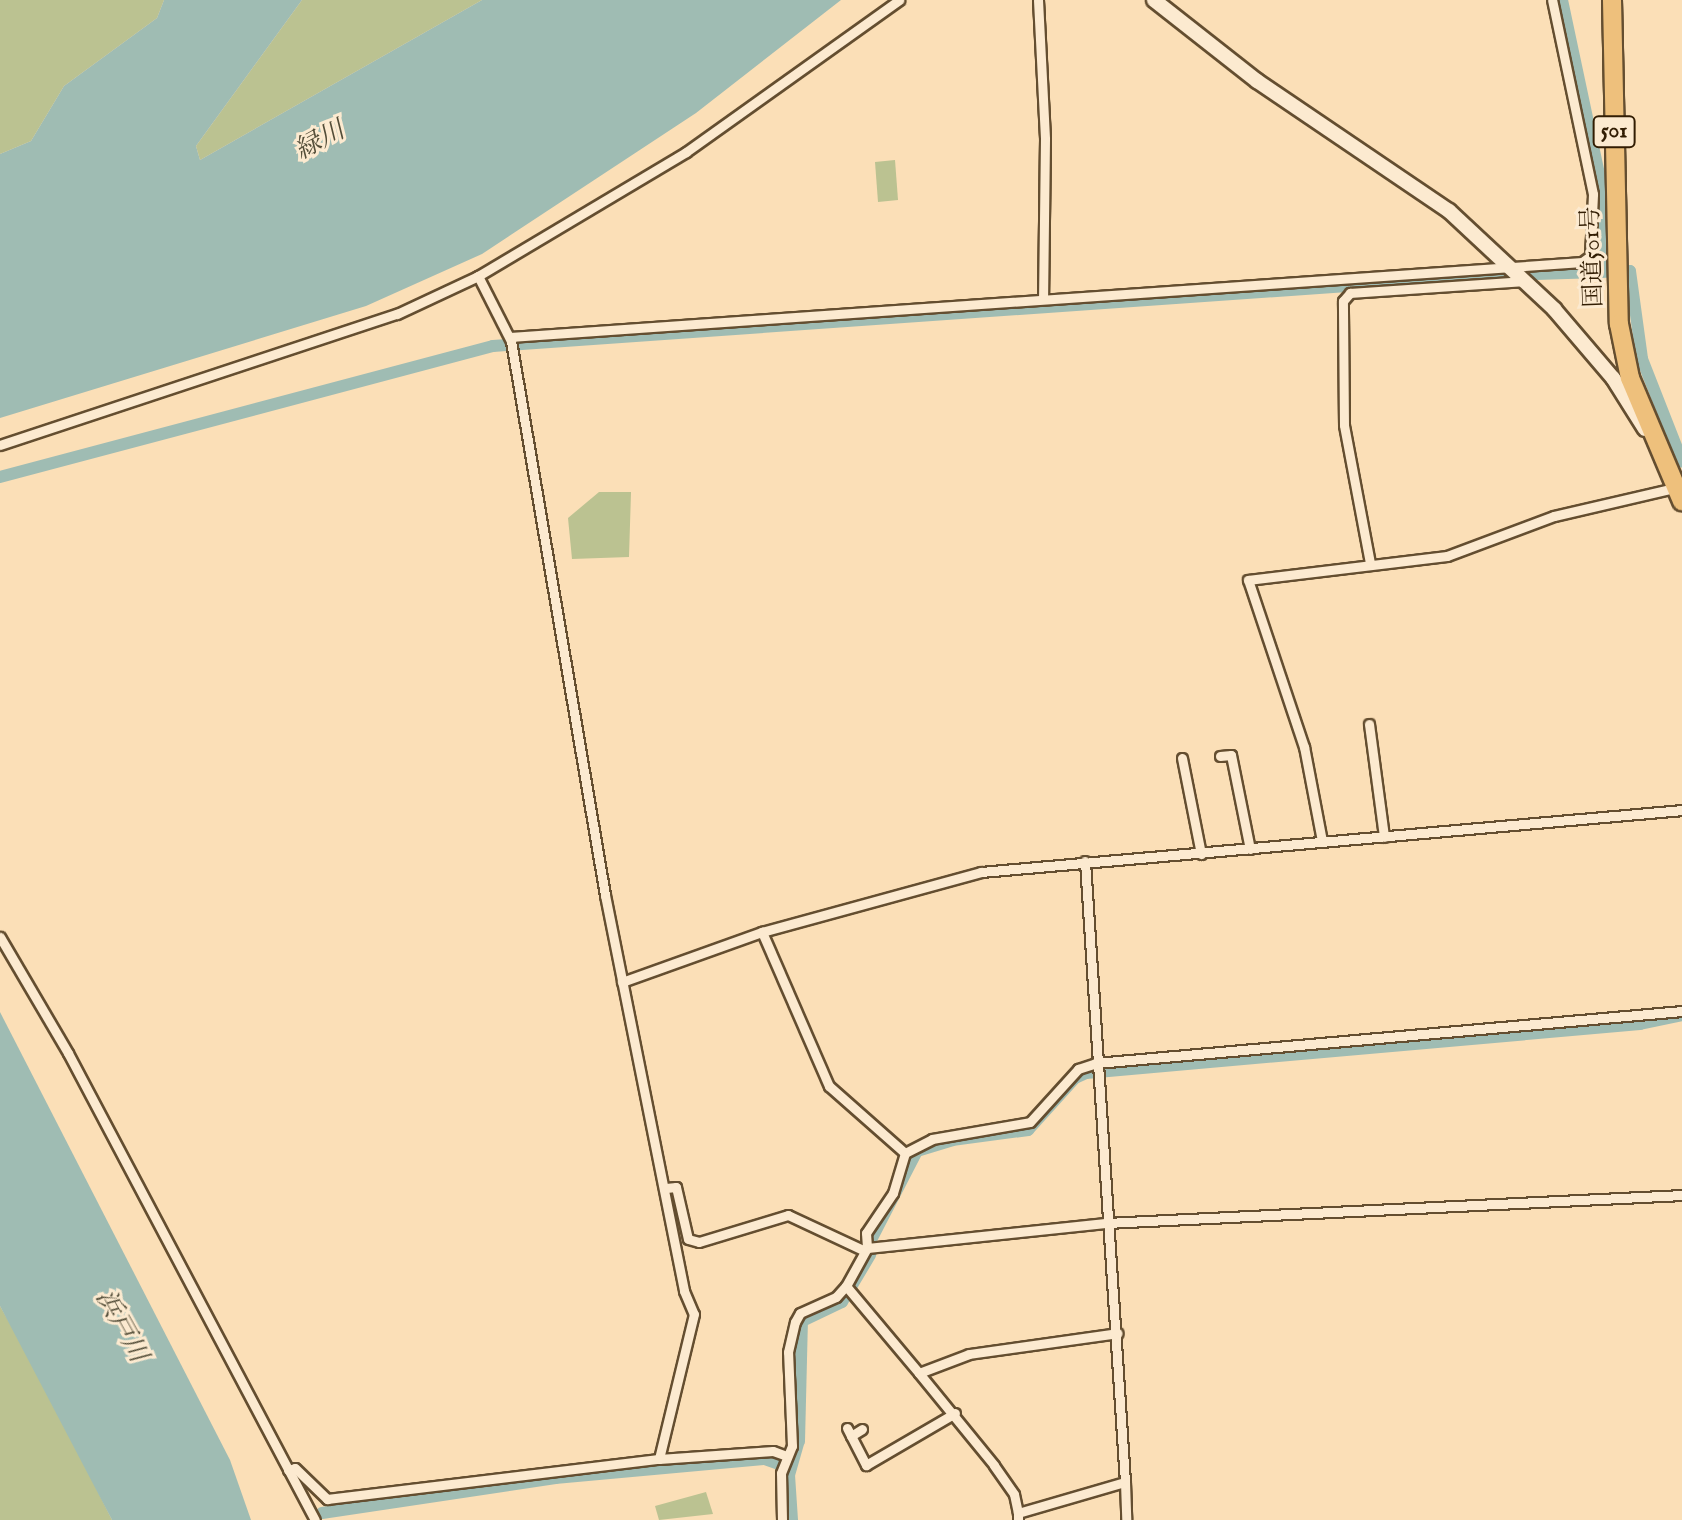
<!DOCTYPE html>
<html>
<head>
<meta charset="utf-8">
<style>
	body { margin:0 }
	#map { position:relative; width:1682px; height:1520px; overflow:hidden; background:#fbdfb7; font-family:"IM FELL English","Noto Serif JP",serif }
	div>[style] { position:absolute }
	.green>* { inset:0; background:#bbc291 }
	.water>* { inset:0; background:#9fbcb3 }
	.canal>* { height:12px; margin:-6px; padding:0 6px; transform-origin:6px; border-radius:6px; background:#9fbcb3 }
	.roads { filter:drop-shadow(2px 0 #644e30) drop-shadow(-2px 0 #644e30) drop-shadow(0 2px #644e30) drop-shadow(0 -2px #644e30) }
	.street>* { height:9px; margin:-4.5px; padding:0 4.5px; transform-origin:4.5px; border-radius:4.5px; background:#fcead0 }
	.secondary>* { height:14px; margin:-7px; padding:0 7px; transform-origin:7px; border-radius:7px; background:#fcead0 }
	.highway>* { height:18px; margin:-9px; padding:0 9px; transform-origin:9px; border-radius:9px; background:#eec07c }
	span { translate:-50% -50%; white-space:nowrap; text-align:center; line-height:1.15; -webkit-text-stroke:6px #fcead0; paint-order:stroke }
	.shield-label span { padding:2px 6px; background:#fcead0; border:2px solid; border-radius:6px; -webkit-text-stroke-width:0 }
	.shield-label { font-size:22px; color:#321d03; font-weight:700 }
	.street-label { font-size:24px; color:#321d03 }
	.water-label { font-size:26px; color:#534d38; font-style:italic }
</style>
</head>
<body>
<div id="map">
	<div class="green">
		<i style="clip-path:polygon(0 0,164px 0,157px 18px,64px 86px,31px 141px,0 154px)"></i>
		<i style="clip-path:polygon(302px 0,482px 0,200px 160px,196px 146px)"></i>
		<i style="clip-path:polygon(895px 160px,898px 200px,878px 202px,875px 162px)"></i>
		<i style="clip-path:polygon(599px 492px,631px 492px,629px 557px,572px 559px,568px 518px)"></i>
		<i style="clip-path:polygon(0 1306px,44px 1383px,112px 1520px,0 1520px)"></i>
		<i style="clip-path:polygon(706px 1492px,713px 1514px,659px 1520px,655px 1506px)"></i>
	</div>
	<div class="water">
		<i style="clip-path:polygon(164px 0,302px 0,196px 146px,200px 160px,482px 0,841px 0,696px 113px,482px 254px,366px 306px,0 418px,0 154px,31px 141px,64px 86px,157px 18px)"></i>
		<i style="clip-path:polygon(0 1012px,230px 1460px,251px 1520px,112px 1520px,0 1306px)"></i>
	</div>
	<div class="canal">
		<i style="left:1562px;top:0;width:187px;rotate:78deg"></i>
		<i style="left:1601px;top:183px;width:89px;rotate:90deg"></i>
		<i style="left:1536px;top:274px;width:94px;rotate:-1.8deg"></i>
		<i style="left:1630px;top:271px;width:89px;rotate:82.2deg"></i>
		<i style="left:1642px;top:359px;width:110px;rotate:68.6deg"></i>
		<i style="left:0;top:477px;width:510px;rotate:-14.88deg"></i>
		<i style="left:493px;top:346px;width:1012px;rotate:-4.02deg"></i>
		<i style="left:872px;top:1238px;width:98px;rotate:-62.7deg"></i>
		<i style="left:917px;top:1151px;width:37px;rotate:-17deg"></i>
		<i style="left:952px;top:1140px;width:77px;rotate:-7.5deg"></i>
		<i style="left:1028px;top:1130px;width:70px;rotate:-47.9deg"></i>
		<i style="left:1075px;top:1078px;width:12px;rotate:-24deg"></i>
		<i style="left:1086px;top:1073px;width:556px;rotate:-5.05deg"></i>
		<i style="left:1640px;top:1024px;width:43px;rotate:-12.1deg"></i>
		<i style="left:322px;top:1513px;width:236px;rotate:-8.5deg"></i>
		<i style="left:555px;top:1478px;width:211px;rotate:-5.2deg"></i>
		<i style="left:765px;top:1459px;width:27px;rotate:20deg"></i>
		<i style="left:792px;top:1520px;width:45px;rotate:-93.8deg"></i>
		<i style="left:789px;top:1475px;width:35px;rotate:-74deg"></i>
		<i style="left:799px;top:1441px;width:120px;rotate:-88.6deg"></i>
		<i style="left:802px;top:1321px;width:44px;rotate:-25.4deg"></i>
		<i style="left:842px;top:1302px;width:55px;rotate:-59.2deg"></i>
	</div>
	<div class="roads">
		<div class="street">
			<i style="left:1038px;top:0;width:139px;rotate:87.1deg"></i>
			<i style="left:1045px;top:139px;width:160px;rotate:90.7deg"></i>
			<i style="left:478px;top:276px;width:73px;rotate:63.1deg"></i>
			<i style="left:511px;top:341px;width:562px;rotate:80.37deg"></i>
			<i style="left:605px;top:895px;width:404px;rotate:78.7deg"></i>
			<i style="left:684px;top:1291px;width:25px;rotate:67deg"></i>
			<i style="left:694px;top:1314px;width:149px;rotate:103.6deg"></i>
			<i style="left:510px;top:337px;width:1075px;rotate:-4deg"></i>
			<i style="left:1582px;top:262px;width:10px;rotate:-37deg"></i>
			<i style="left:1590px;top:256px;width:62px;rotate:-87.2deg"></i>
			<i style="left:1593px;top:194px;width:198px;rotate:-101.9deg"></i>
			<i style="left:0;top:445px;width:418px;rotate:-18.3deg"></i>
			<i style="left:397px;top:314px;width:89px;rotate:-25.1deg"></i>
			<i style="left:478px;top:276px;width:242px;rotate:-30.8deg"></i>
			<i style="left:686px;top:152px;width:262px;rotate:-35.5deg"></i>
			<i style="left:1370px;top:563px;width:140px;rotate:-100.7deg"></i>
			<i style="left:1344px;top:425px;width:124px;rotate:-90.5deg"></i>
			<i style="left:1343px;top:301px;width:11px;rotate:-49deg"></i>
			<i style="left:1350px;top:293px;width:175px;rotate:-3.9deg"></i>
			<i style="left:1369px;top:724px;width:114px;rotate:82.4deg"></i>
			<i style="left:1220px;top:756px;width:11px;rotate:-5deg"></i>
			<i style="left:1231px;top:755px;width:96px;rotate:78.6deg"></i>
			<i style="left:1182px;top:758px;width:98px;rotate:78.8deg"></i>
			<i style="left:1322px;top:841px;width:96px;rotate:-100.8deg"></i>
			<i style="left:1304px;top:747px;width:176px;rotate:-108.5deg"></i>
			<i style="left:1248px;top:580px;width:200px;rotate:-6.9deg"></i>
			<i style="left:1447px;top:556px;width:114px;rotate:-20.5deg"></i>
			<i style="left:1554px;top:516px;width:123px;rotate:-13.1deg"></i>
			<i style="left:762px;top:932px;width:168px;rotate:66.5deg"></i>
			<i style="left:829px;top:1086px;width:101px;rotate:41.4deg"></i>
			<i style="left:905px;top:1153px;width:42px;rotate:106.7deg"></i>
			<i style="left:893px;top:1193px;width:48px;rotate:124deg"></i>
			<i style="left:866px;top:1233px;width:15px;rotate:86deg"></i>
			<i style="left:0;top:937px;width:134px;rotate:59.6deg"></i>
			<i style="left:68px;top:1053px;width:528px;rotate:62.13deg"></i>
			<i style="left:622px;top:982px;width:149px;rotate:-19.7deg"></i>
			<i style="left:762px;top:932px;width:227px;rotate:-15.3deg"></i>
			<i style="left:981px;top:872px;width:704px;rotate:-5.05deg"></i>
			<i style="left:905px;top:1153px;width:30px;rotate:-27deg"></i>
			<i style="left:932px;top:1139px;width:99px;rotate:-9.8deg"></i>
			<i style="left:1030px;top:1122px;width:72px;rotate:-47.8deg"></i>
			<i style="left:1078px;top:1069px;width:19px;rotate:-18deg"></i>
			<i style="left:1096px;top:1063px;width:588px;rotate:-5.07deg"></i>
			<i style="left:666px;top:1188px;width:10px;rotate:-6deg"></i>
			<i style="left:676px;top:1187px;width:53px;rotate:77deg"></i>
			<i style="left:688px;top:1239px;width:11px;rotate:15deg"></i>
			<i style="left:699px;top:1242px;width:93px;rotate:-16.9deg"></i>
			<i style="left:788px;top:1215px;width:83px;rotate:25deg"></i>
			<i style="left:846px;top:1286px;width:114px;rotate:50deg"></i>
			<i style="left:847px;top:1428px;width:42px;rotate:62.8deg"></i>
			<i style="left:866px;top:1465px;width:103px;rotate:-30.3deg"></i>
			<i style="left:851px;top:1436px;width:13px;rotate:-32deg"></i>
			<i style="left:288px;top:1470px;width:7px;rotate:-16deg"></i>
			<i style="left:295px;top:1468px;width:45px;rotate:44.1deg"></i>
			<i style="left:327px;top:1499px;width:334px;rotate:-6.9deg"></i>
			<i style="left:659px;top:1459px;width:114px;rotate:-4deg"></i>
			<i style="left:773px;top:1451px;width:15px;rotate:20deg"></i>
			<i style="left:1125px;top:1482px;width:38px;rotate:88deg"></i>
			<i style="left:1018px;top:1513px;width:19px;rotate:-102deg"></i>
			<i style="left:1014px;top:1494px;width:35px;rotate:-125deg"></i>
			<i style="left:994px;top:1465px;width:119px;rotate:-129.2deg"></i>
			<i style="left:919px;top:1373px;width:53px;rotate:-20.8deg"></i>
			<i style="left:969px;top:1354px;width:150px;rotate:-8deg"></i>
			<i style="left:782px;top:1520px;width:47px;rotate:-91.2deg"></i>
			<i style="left:781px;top:1473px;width:29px;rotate:-68deg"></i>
			<i style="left:792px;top:1446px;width:94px;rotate:-92.4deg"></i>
			<i style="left:788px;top:1352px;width:31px;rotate:-77deg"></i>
			<i style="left:795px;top:1322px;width:10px;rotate:-61deg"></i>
			<i style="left:800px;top:1313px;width:39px;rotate:-24deg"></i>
			<i style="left:836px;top:1297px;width:15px;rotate:-48deg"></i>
			<i style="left:846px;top:1286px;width:43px;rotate:-61.1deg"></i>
			<i style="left:867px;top:1248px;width:240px;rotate:-6deg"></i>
			<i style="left:1106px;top:1223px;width:577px;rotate:-2.78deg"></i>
			<i style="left:1018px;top:1520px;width:7px;rotate:-90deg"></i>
			<i style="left:1018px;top:1513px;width:111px;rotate:-16.2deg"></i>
			<i style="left:1125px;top:1482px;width:622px;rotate:-93.69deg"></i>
		</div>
		<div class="secondary">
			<i style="left:1154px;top:0;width:131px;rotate:38.2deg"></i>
			<i style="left:1257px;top:81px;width:232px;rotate:34.1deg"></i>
			<i style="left:1449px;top:211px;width:144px;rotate:43deg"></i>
			<i style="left:1554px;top:309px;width:91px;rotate:49.5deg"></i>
			<i style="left:1613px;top:378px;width:60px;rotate:57.9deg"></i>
		</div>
		<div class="highway">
			<i style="left:1612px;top:0;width:324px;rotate:88.8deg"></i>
			<i style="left:1619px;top:324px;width:55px;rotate:78.5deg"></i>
			<i style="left:1630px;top:378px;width:134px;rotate:67.1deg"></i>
		</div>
	</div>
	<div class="shield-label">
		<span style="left:1614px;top:132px">501</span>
	</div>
	<div class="street-label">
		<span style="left:1593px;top:257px;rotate:-92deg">国道501号</span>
	</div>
	<div class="water-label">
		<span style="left:320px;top:141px;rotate:-28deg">緑川</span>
		<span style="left:121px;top:1326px;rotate:61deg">浜戸川</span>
	</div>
</div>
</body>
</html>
